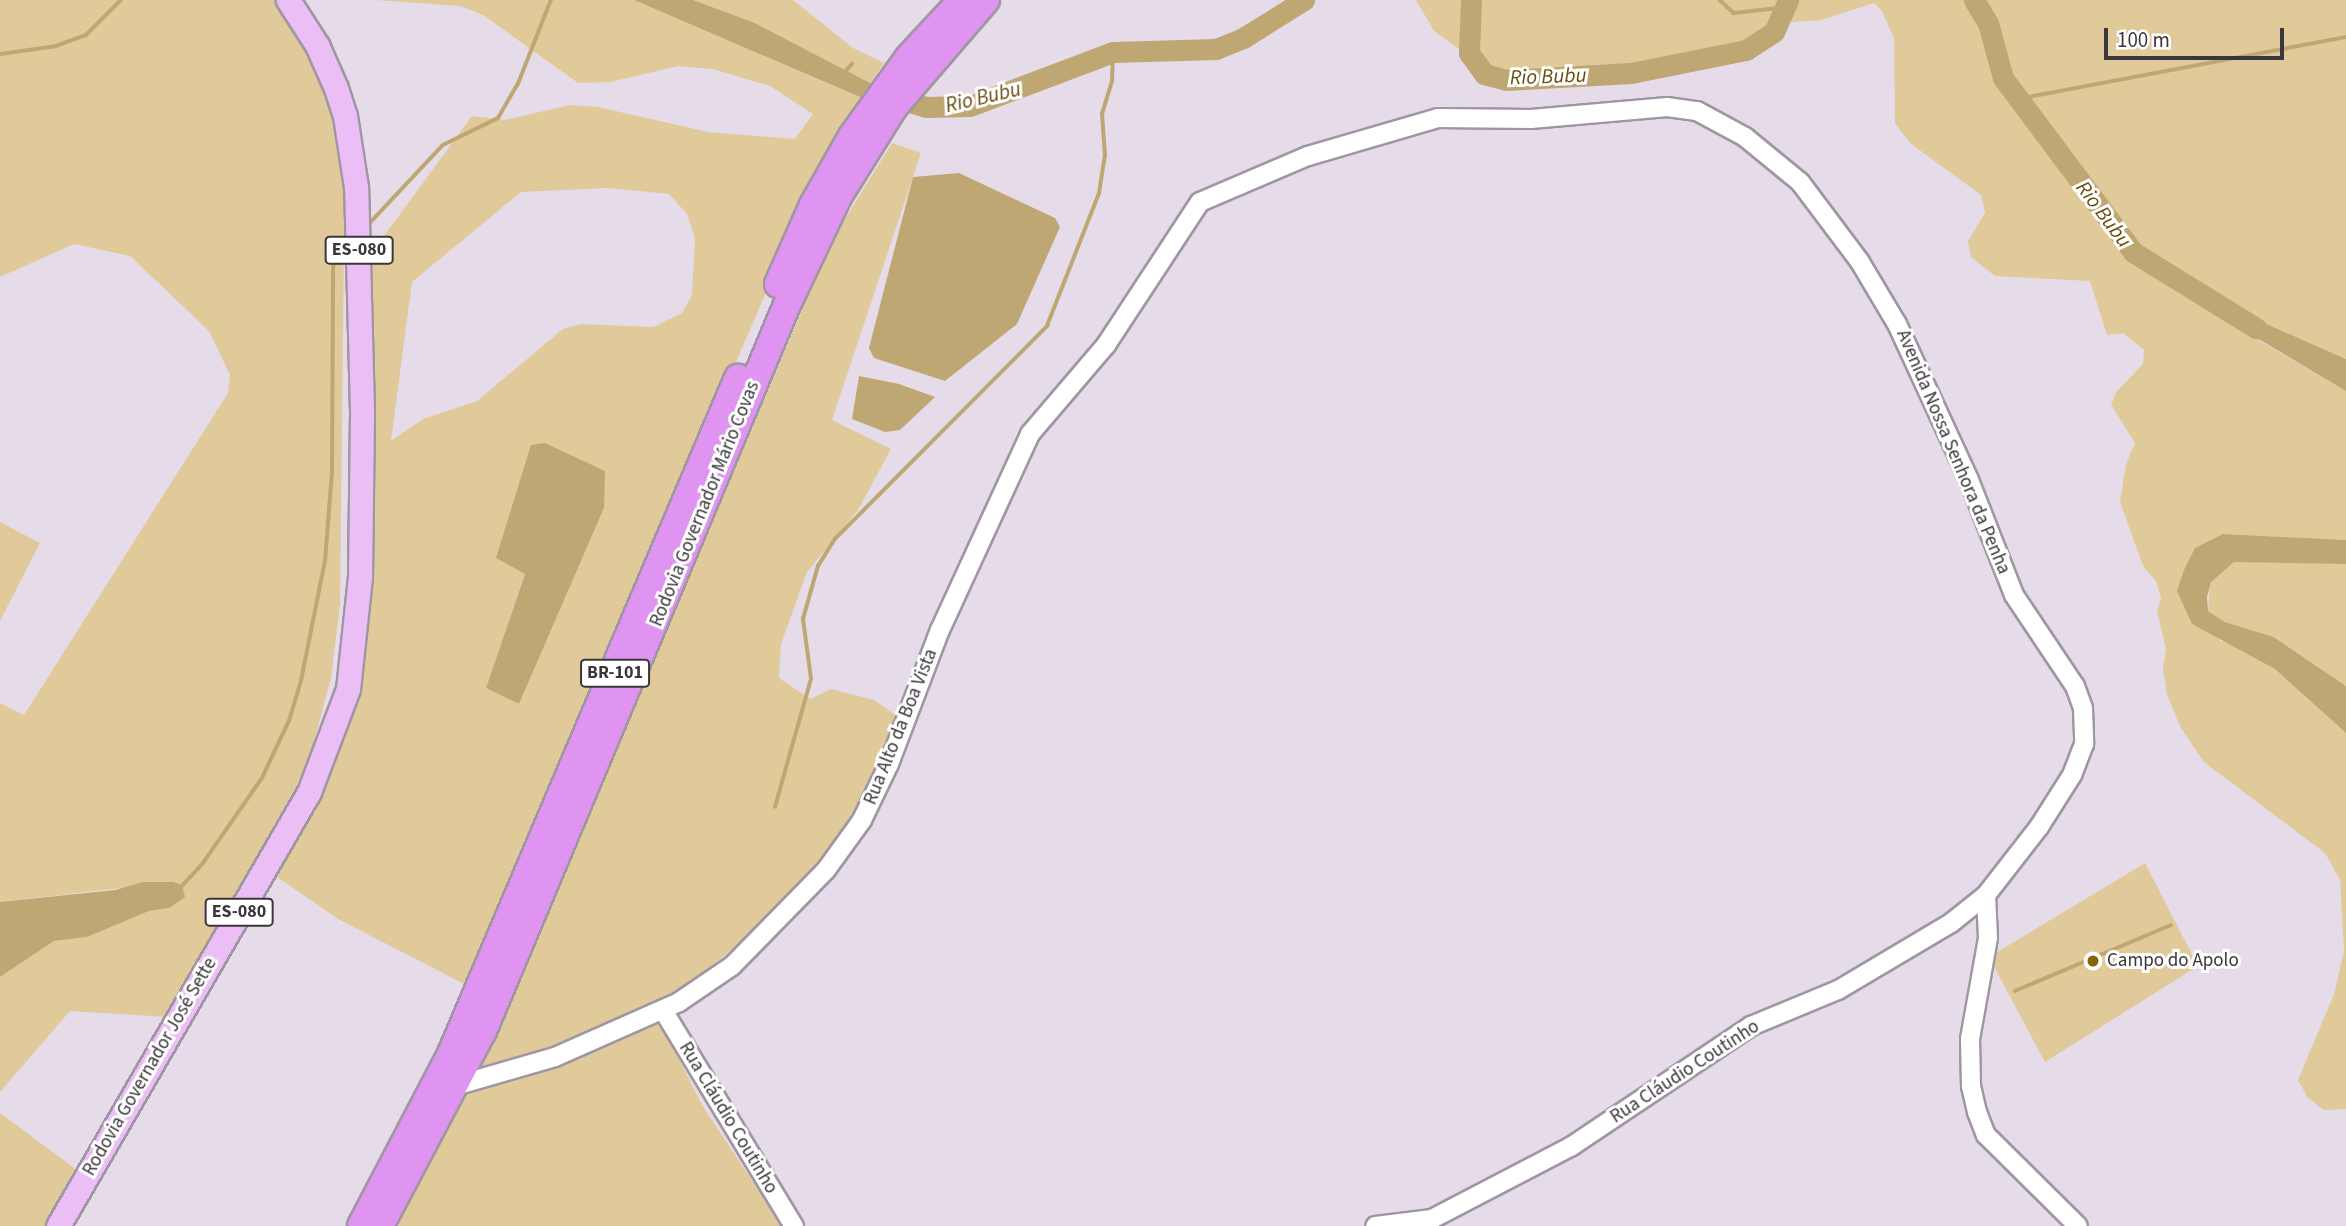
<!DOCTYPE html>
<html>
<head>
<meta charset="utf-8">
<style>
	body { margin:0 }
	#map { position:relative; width:2346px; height:1226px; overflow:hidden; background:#e6dce9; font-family:"Source Sans 3",sans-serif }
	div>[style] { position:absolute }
	.green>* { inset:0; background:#e0ca9a }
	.water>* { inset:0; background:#bea773 }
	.stream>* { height:3.5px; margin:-1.75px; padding:0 1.75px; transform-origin:1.75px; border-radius:1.75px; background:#bea773 }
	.river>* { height:21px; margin:-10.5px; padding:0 10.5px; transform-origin:10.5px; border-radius:10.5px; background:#bea773 }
	.roads { filter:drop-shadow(2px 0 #a096a3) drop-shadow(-2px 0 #a096a3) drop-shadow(0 2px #a096a3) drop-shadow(0 -2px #a096a3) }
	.tertiary>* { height:18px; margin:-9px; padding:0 9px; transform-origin:9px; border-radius:9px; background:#fff }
	.primary>* { height:23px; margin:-11.5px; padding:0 11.5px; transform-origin:11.5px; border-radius:11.5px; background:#ebbff6 }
	.motorway>* { height:26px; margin:-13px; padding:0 13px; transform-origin:13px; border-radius:13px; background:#de94f0 }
	.dots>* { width:19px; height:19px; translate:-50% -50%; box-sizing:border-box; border:4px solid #fff; border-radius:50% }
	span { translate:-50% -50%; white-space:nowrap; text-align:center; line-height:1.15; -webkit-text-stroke:6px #fff; paint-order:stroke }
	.shield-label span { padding:2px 5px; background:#fff; border:2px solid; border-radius:5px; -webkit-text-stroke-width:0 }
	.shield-label { font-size:18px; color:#3a363b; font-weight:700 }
	.street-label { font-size:19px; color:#3a363b }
	.poi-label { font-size:19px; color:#3a363b }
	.left { translate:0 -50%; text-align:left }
	.water-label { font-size:21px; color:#664f0e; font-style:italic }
	.scale { position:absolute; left:2104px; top:28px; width:180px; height:32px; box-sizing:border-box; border:4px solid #3a363b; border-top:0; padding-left:9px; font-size:21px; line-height:24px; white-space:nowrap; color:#3a363b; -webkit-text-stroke:5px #fff; paint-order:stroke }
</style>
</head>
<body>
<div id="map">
	<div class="green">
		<i style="clip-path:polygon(0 0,286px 0,314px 44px,345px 157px,340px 605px,331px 678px,312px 749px,297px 785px,168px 1017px,70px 1011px,0 1092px,0 977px,54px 941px,87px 937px,149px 911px,169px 908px,173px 882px,0 902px,0 703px,24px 715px,228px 393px,230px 375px,209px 331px,130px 256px,74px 244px,0 277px)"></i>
		<i style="clip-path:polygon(evenodd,376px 0,634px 0,861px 98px,875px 93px,768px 288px,466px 985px,338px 919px,273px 874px,340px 735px,367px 259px,472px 116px,505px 120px,570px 105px,598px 107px,708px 132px,795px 139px,813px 114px,770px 86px,712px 69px,678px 66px,611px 82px,578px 83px,483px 15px,460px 6px,376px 0,608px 188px,669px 194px,687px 214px,695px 238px,692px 295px,682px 313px,653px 327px,580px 324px,563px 329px,477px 401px,423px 419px,391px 441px,412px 282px,521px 192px,608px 188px,376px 0,604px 508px,519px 704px,486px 688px,525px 573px,496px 558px,604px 508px)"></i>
		<i style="clip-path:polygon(693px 0,793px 0,853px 48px,884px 63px,870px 83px,755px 23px)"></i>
		<i style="clip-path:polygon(1416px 0,2346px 0,2346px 359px,2244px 314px,2233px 315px,2233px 324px,2246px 333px,2346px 391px,2346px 540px,2223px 534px,2184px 570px,2220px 641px,2239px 646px,2275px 669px,2346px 733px,2346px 1109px,2324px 1110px,2308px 1098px,2298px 1080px,2334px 994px,2344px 951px,2340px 880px,2325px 853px,2204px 762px,2181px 728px,2167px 695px,2163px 669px,2166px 649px,2157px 611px,2161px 598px,2156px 581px,2143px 566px,2120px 502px,2126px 464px,2135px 443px,2111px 405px,2116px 392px,2143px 364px,2144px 350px,2123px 333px,2107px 335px,2090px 281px,1995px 276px,1971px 257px,1968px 241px,1985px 213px,1981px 195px,1910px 143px,1895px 123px,1894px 38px,1882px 11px,1874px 3px,1821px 20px,1778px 23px,1738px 58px,1600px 82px,1542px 84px,1503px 78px,1480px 64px,1434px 31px)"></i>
		<i style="clip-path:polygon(892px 143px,921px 153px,832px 420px,891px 449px,858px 510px,807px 572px,781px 644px,779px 678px,810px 699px,831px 689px,874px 700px,897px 716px,893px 741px,855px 822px,817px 878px,678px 994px,679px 1059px,702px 1105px,782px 1226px,394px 1226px,448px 1129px,530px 952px,832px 240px)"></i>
		<i style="clip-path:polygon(0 522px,40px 543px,0 621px)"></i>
		<i style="clip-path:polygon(2256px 560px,2346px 564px,2346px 686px,2275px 637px,2225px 622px,2208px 611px,2210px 582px,2234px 562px)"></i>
		<i style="clip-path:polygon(2145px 863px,2198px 966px,2045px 1062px,1989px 957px)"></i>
		<i style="clip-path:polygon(0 1113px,81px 1173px,51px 1226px,0 1226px)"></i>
	</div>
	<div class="water">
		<i style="clip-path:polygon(634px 0,693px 0,755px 23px,870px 83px,875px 93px,862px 98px)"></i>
		<i style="clip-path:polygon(959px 173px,1055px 218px,1060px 227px,1017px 324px,945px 381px,874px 358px,869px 348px,913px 177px)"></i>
		<i style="clip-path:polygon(2244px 314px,2346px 359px,2346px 391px,2233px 324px,2233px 315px)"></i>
		<i style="clip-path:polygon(859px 376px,899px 384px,935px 397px,900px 430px,885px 432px,852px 419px)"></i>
		<i style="clip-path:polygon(545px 443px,605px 471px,604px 508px,519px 704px,486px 688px,525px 574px,496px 558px,531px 445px)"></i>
		<i style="clip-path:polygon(2223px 534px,2346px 540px,2346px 564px,2234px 562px,2211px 582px,2207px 597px,2208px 611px,2225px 622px,2274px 637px,2346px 686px,2346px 733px,2275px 669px,2192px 624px,2177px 591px,2184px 570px,2195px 548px)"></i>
		<i style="clip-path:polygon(143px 882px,173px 882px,182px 885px,185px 897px,169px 908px,149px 911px,87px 937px,54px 941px,0 977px,0 902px,115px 890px)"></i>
	</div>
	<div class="stream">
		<i style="left:1720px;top:0;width:19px;rotate:43deg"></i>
		<i style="left:1734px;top:13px;width:52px;rotate:-6.6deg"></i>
		<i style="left:0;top:54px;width:57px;rotate:-8.1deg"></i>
		<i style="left:56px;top:46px;width:32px;rotate:-20deg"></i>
		<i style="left:86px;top:35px;width:49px;rotate:-45deg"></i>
		<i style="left:844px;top:73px;width:12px;rotate:-48deg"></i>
		<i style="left:2018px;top:99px;width:334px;rotate:-10.7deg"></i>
		<i style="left:366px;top:227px;width:112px;rotate:-46.8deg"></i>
		<i style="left:443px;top:145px;width:61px;rotate:-26.1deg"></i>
		<i style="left:498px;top:118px;width:39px;rotate:-60deg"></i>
		<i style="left:518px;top:84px;width:90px;rotate:-68.6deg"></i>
		<i style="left:775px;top:807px;width:133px;rotate:-74.3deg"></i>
		<i style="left:811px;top:679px;width:61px;rotate:-97.6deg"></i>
		<i style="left:803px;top:619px;width:55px;rotate:-74.2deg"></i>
		<i style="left:818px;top:566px;width:32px;rotate:-58deg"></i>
		<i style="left:835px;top:539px;width:301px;rotate:-45.1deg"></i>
		<i style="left:1047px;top:326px;width:143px;rotate:-68.6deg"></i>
		<i style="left:1099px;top:193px;width:37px;rotate:-81deg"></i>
		<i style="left:1105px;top:156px;width:42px;rotate:-94.1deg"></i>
		<i style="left:1102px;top:114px;width:34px;rotate:-73deg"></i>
		<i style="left:1112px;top:81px;width:29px;rotate:-88deg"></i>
		<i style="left:181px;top:887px;width:33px;rotate:-47deg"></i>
		<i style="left:203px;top:863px;width:103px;rotate:-55.2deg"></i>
		<i style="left:262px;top:778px;width:63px;rotate:-64.7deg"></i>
		<i style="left:289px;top:721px;width:42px;rotate:-73.3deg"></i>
		<i style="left:301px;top:681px;width:122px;rotate:-78.7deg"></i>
		<i style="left:325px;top:561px;width:88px;rotate:-85.5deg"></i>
		<i style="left:332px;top:473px;width:204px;rotate:-89.7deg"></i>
		<i style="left:333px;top:269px;width:20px;rotate:-81deg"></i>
		<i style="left:336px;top:249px;width:16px;rotate:-35deg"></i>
		<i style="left:2015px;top:991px;width:169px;rotate:-22.9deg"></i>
	</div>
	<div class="river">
		<i style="left:1471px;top:0;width:53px;rotate:92.2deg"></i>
		<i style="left:1469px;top:53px;width:26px;rotate:54deg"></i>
		<i style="left:1484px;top:74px;width:23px;rotate:15deg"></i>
		<i style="left:1506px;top:80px;width:125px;rotate:-3.2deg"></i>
		<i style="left:1631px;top:73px;width:117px;rotate:-11.3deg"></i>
		<i style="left:1746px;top:50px;width:33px;rotate:-33deg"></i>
		<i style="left:1774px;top:32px;width:35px;rotate:-66deg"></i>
		<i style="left:1974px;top:0;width:27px;rotate:59deg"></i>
		<i style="left:1988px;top:23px;width:57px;rotate:74.7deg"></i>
		<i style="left:2003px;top:78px;width:217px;rotate:53.2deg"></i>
		<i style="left:2133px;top:252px;width:145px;rotate:31.7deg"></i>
		<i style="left:887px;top:95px;width:41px;rotate:17.1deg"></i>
		<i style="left:926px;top:107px;width:44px;rotate:-1.3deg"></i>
		<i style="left:970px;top:106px;width:153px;rotate:-20.7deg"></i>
		<i style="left:1113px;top:52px;width:103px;rotate:-1.7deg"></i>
		<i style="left:1216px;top:49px;width:29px;rotate:-22deg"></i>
		<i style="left:1243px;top:38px;width:72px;rotate:-31.9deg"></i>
	</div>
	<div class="roads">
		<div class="tertiary">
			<i style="left:1986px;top:895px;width:43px;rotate:87.3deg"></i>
			<i style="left:1988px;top:938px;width:103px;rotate:100.1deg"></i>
			<i style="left:1970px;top:1039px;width:47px;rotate:88.8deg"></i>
			<i style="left:1971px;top:1086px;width:27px;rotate:77deg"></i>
			<i style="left:1977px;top:1112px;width:25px;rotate:69deg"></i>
			<i style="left:1986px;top:1135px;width:129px;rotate:44.7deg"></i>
			<i style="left:663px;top:1010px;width:253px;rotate:58.8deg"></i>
			<i style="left:458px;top:1085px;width:101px;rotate:-16.1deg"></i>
			<i style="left:555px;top:1057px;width:136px;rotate:-23.9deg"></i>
			<i style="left:679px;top:1002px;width:64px;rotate:-34.2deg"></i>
			<i style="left:732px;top:966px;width:134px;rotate:-45.6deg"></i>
			<i style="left:826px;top:870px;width:62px;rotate:-54.2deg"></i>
			<i style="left:862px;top:820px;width:62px;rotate:-64.3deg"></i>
			<i style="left:889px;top:764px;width:143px;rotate:-69.2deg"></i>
			<i style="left:940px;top:630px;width:216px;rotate:-65.3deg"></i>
			<i style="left:1030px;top:434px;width:117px;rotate:-49.5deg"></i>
			<i style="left:1106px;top:345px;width:171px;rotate:-56.7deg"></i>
			<i style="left:1200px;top:202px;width:117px;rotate:-23.1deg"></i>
			<i style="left:1308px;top:156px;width:135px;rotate:-16.3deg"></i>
			<i style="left:1438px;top:118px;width:93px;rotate:0.6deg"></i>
			<i style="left:1531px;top:119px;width:137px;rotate:-5deg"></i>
			<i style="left:1667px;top:107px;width:30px;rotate:8deg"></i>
			<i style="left:1697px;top:111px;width:55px;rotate:28.4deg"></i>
			<i style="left:1745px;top:137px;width:71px;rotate:39.3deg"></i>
			<i style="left:1800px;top:182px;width:100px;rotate:53.1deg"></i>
			<i style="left:1860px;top:262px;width:72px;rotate:59.2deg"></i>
			<i style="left:1897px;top:324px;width:172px;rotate:65.2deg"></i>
			<i style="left:1969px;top:480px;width:123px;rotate:68.6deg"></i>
			<i style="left:2014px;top:595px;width:110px;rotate:56.2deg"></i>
			<i style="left:2075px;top:686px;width:23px;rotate:70deg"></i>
			<i style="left:2083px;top:708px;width:36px;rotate:88deg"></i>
			<i style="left:2084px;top:744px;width:33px;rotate:111deg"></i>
			<i style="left:2072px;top:775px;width:62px;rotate:122.4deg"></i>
			<i style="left:2039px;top:827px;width:86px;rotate:127.9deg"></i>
			<i style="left:1986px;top:895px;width:45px;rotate:141.3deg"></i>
			<i style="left:1951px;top:923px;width:131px;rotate:149.3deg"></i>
			<i style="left:1838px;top:990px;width:94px;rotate:157.5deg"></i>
			<i style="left:1751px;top:1026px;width:216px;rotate:146.2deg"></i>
			<i style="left:1572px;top:1146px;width:158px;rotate:152.5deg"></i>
			<i style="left:1432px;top:1219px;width:57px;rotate:173deg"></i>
		</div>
		<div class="primary">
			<i style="left:58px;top:1226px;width:501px;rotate:-59.96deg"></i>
			<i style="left:309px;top:792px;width:110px;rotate:-69.3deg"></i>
			<i style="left:348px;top:689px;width:113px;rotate:-83.9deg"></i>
			<i style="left:360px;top:577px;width:166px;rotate:-89.3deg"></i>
			<i style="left:362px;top:411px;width:224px;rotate:-91.5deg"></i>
			<i style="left:356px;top:187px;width:72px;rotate:-98.8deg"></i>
			<i style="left:345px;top:116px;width:29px;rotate:-108deg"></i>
			<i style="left:336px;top:88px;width:47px;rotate:-113.8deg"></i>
			<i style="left:317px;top:45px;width:54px;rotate:-122.8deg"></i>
		</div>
		<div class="motorway">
			<i style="left:778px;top:284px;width:86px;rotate:-66.1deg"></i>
			<i style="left:813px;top:205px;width:79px;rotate:-60.5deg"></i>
			<i style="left:852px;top:136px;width:97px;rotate:-54.2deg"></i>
			<i style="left:909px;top:57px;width:78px;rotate:-47.1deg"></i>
			<i style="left:361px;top:1226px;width:192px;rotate:-62.4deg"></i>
			<i style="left:450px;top:1056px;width:737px;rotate:-66.99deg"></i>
			<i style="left:380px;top:1226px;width:221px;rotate:-62.2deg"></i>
			<i style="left:483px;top:1031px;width:785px;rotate:-67.29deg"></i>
			<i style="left:786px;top:307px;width:124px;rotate:-64.7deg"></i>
			<i style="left:839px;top:195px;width:104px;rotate:-58deg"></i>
			<i style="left:894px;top:107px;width:141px;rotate:-49.3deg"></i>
		</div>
	</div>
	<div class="dots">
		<i style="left:2093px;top:961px;background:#866601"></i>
	</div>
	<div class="shield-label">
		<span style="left:359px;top:250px">ES-080</span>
		<span style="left:615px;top:673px">BR-101</span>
		<span style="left:239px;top:912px">ES-080</span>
	</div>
	<div class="street-label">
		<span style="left:1953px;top:452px;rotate:67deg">Avenida Nossa Senhora da Penha</span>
		<span style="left:705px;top:504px;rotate:-68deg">Rodovia Governador Mário Covas</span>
		<span style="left:901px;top:727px;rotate:-68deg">Rua Alto da Boa Vista</span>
		<span style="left:150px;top:1067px;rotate:-60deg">Rodovia Governador José Sette</span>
		<span style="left:1685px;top:1072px;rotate:-33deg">Rua Cláudio Coutinho</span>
		<span style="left:728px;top:1118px;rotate:59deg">Rua Cláudio Coutinho</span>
	</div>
	<div class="poi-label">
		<span class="left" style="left:2107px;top:961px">Campo do Apolo</span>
	</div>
	<div class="water-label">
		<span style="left:1548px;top:76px;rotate:-2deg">Rio Bubu</span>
		<span style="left:983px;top:97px;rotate:-13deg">Rio Bubu</span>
		<span style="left:2104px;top:214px;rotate:53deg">Rio Bubu</span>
	</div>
	<div class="scale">100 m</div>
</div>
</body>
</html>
